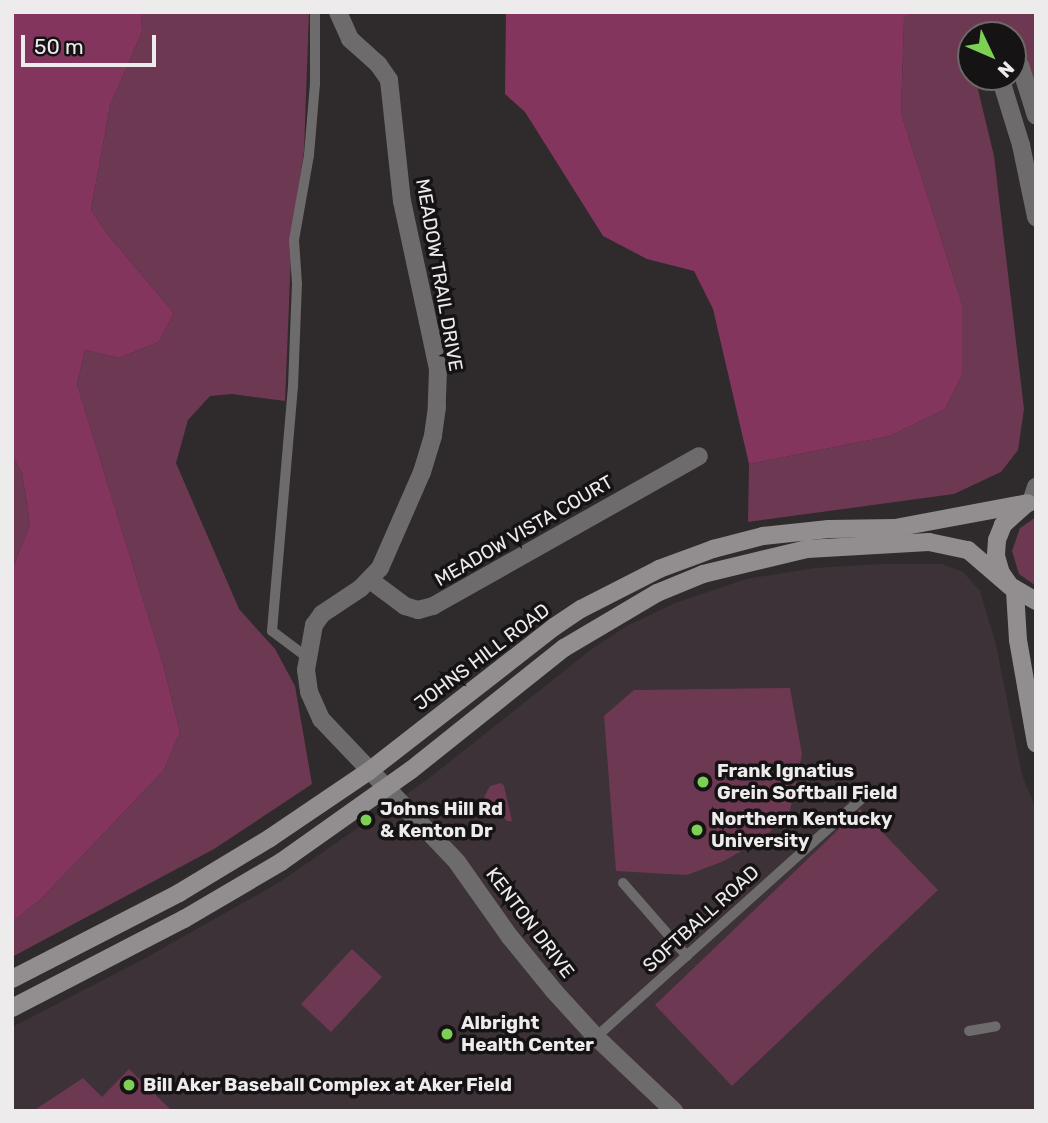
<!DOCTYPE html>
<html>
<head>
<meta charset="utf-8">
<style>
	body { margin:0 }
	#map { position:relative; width:1048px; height:1123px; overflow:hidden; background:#2f2a2c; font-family:Rubik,sans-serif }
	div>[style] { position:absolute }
	.built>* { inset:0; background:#3d3237 }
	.green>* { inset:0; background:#6d3851 }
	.forest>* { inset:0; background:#83355d }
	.lane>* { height:10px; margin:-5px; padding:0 5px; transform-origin:5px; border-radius:5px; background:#6d6b6c }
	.street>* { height:18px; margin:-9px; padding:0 9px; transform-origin:9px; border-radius:9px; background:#6d6b6c }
	.secondary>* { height:18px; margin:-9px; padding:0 9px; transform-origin:9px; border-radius:9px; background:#928e90 }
	.dots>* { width:19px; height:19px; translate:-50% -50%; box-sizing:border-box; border:4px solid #161314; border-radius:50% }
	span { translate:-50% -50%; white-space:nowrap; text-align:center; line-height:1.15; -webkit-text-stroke:7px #161314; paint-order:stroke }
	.street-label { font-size:19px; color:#eeebec }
	.poi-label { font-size:19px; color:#eeebec; font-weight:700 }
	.left { translate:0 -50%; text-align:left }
	.frame { position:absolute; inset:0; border:14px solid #eeebec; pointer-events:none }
	.north { position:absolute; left:957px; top:21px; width:70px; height:70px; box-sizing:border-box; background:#161314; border:2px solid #6c696a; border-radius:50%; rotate:134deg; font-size:19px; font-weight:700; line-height:28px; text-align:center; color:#eeebec }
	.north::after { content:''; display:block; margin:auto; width:24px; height:32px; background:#7cd155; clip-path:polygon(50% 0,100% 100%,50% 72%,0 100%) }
	.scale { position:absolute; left:21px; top:35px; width:135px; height:32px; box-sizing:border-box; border:4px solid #eeebec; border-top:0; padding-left:9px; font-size:21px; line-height:24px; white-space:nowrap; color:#eeebec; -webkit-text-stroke:5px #161314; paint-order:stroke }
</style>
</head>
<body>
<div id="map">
	<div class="built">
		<i style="clip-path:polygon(881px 564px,942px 564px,963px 572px,980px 591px,996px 645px,1022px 775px,1036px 809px,1036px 1111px,12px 1111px,12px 1027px,140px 961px,280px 882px,428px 779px,593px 648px,627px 626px,675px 603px,746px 579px,814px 568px)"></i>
	</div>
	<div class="green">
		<i style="clip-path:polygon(141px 12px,309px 12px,304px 151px,292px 230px,285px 401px,232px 394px,210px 396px,188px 420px,176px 463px,239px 609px,275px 649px,295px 686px,312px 784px,214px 849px,12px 957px,12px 922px,40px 900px,164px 770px,180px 732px,163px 664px,77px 384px,85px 350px,119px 358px,159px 342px,174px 313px,108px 235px,91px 210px,110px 106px,142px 32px)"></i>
		<i style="clip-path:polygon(912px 12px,1036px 12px,1036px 91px,1027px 60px,1013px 64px,1013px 35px,971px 35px,971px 77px,975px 77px,994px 156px,1024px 409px,1018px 450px,1001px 472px,954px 494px,748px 522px,749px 464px,890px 436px,945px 409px,962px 375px,962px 304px,901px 113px,904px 19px)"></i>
		<i style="clip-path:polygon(12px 455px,22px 473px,30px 524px,12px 570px)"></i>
		<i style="clip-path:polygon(1036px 517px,1036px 586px,1019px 574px,1012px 551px,1020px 528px)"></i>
		<i style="clip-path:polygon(790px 688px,802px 754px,790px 811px,764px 838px,724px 861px,687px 875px,616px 871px,604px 716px,634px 690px)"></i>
		<i style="clip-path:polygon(501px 783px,504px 786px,512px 821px,507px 821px,484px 797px,490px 786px)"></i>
		<i style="clip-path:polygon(860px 809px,938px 890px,732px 1086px,655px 1005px)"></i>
		<i style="clip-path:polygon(352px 949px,382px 977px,331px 1032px,301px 1004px)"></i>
		<i style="clip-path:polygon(129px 1069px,172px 1111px,33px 1111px,83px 1078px,102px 1097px)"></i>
	</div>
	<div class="forest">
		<i style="clip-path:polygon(141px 12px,142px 32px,110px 106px,91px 210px,108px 235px,174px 313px,159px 342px,119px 358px,85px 350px,77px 384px,163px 664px,180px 732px,164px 770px,40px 900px,12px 922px,12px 570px,30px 524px,22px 473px,12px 455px,12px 14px)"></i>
		<i style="clip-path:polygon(506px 12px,912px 12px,904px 19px,901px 113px,962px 304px,962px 375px,945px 409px,890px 436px,749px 464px,713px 309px,694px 271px,647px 259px,603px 236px,525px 112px,505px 94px)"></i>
	</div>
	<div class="lane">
		<i style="left:308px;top:658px;width:45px;rotate:-143.1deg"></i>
		<i style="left:272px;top:631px;width:245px;rotate:-85.1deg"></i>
		<i style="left:293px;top:387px;width:103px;rotate:-87.8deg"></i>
		<i style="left:297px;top:284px;width:44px;rotate:-93.9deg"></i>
		<i style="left:294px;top:240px;width:86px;rotate:-80deg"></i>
		<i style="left:309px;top:155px;width:71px;rotate:-85.2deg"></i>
		<i style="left:315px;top:84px;width:72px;rotate:-90deg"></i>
		<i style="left:623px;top:883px;width:97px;rotate:48.8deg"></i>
		<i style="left:969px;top:1031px;width:27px;rotate:-10deg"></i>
		<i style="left:596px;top:1037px;width:356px;rotate:-41.9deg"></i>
	</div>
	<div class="street">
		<i style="left:338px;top:12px;width:30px;rotate:66deg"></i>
		<i style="left:350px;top:39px;width:38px;rotate:42deg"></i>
		<i style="left:378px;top:64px;width:19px;rotate:55deg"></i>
		<i style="left:389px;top:80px;width:122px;rotate:83.9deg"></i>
		<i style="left:402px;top:201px;width:172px;rotate:77.9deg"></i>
		<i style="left:438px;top:369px;width:38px;rotate:92deg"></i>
		<i style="left:437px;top:407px;width:29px;rotate:98deg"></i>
		<i style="left:433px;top:436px;width:38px;rotate:107deg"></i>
		<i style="left:422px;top:472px;width:105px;rotate:113.6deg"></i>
		<i style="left:380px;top:568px;width:28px;rotate:134deg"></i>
		<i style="left:361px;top:588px;width:47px;rotate:146.3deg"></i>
		<i style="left:322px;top:614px;width:14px;rotate:126deg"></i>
		<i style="left:314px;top:625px;width:46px;rotate:100.1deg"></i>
		<i style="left:306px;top:670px;width:22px;rotate:82deg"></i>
		<i style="left:309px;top:692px;width:30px;rotate:66deg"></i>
		<i style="left:321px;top:719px;width:197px;rotate:46.4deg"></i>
		<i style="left:457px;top:862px;width:92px;rotate:54.8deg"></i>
		<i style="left:510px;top:937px;width:70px;rotate:50.8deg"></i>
		<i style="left:554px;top:991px;width:62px;rotate:47.6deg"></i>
		<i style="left:596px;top:1037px;width:108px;rotate:43.5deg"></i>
		<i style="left:1020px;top:65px;width:53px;rotate:72.6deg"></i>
		<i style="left:1000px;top:77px;width:71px;rotate:72.8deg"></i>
		<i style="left:1021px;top:145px;width:74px;rotate:78.2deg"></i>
		<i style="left:1031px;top:502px;width:16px;rotate:-72deg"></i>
		<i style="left:370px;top:580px;width:44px;rotate:36.6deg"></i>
		<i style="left:405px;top:606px;width:14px;rotate:17deg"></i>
		<i style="left:418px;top:610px;width:16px;rotate:-15deg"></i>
		<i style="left:433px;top:606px;width:305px;rotate:-29.4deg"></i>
	</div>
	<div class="secondary">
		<i style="left:1026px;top:504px;width:31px;rotate:138deg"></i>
		<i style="left:1003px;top:525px;width:16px;rotate:112deg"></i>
		<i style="left:997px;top:540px;width:16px;rotate:94deg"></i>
		<i style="left:996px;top:556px;width:18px;rotate:74deg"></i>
		<i style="left:1001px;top:573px;width:16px;rotate:55deg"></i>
		<i style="left:1010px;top:586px;width:30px;rotate:30deg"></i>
		<i style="left:1015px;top:591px;width:49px;rotate:86.5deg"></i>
		<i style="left:1018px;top:640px;width:105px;rotate:80.1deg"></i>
		<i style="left:12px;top:979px;width:188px;rotate:-27.2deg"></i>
		<i style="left:179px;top:893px;width:106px;rotate:-31.1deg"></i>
		<i style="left:270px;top:838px;width:120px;rotate:-34.1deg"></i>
		<i style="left:369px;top:771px;width:234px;rotate:-37.9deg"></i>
		<i style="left:554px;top:627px;width:32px;rotate:-34deg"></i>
		<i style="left:581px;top:609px;width:88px;rotate:-27.1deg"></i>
		<i style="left:659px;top:569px;width:58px;rotate:-20.3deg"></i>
		<i style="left:713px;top:549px;width:52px;rotate:-14.6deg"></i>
		<i style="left:763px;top:536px;width:66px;rotate:-6.1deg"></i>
		<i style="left:829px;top:529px;width:66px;rotate:-0.9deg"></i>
		<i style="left:895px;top:528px;width:135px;rotate:-10.6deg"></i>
		<i style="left:12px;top:1008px;width:194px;rotate:-27.4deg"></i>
		<i style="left:184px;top:919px;width:113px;rotate:-30.4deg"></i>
		<i style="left:281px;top:862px;width:159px;rotate:-35.3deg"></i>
		<i style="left:411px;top:770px;width:196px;rotate:-38.6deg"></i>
		<i style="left:564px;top:648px;width:108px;rotate:-30.6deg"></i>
		<i style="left:657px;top:593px;width:50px;rotate:-22.4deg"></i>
		<i style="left:703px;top:574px;width:107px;rotate:-13.5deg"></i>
		<i style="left:807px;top:549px;width:122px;rotate:-3.3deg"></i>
		<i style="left:929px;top:542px;width:40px;rotate:12deg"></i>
		<i style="left:968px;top:550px;width:55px;rotate:40.6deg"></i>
	</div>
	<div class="dots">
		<i style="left:703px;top:782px;background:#7cd155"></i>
		<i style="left:366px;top:820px;background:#7cd155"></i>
		<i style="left:697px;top:830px;background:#7cd155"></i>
		<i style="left:447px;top:1034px;background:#7cd155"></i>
		<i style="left:129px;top:1085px;background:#7cd155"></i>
	</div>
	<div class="street-label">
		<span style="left:439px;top:275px;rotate:80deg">MEADOW TRAIL DRIVE</span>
		<span style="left:524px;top:531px;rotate:-30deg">MEADOW VISTA COURT</span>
		<span style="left:482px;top:657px;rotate:-37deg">JOHNS HILL ROAD</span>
		<span style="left:701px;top:919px;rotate:-42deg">SOFTBALL ROAD</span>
		<span style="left:530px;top:923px;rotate:53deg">KENTON DRIVE</span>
	</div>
	<div class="poi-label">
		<span class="left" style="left:717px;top:782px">Frank Ignatius<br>Grein Softball Field</span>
		<span class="left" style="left:380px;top:820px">Johns Hill Rd<br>&amp; Kenton Dr</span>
		<span class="left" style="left:711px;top:830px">Northern Kentucky<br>University</span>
		<span class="left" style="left:461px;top:1034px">Albright<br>Health Center</span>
		<span class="left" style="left:143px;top:1085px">Bill Aker Baseball Complex at Aker Field</span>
	</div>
	<div class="frame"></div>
	<div class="north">N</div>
	<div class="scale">50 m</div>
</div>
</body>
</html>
